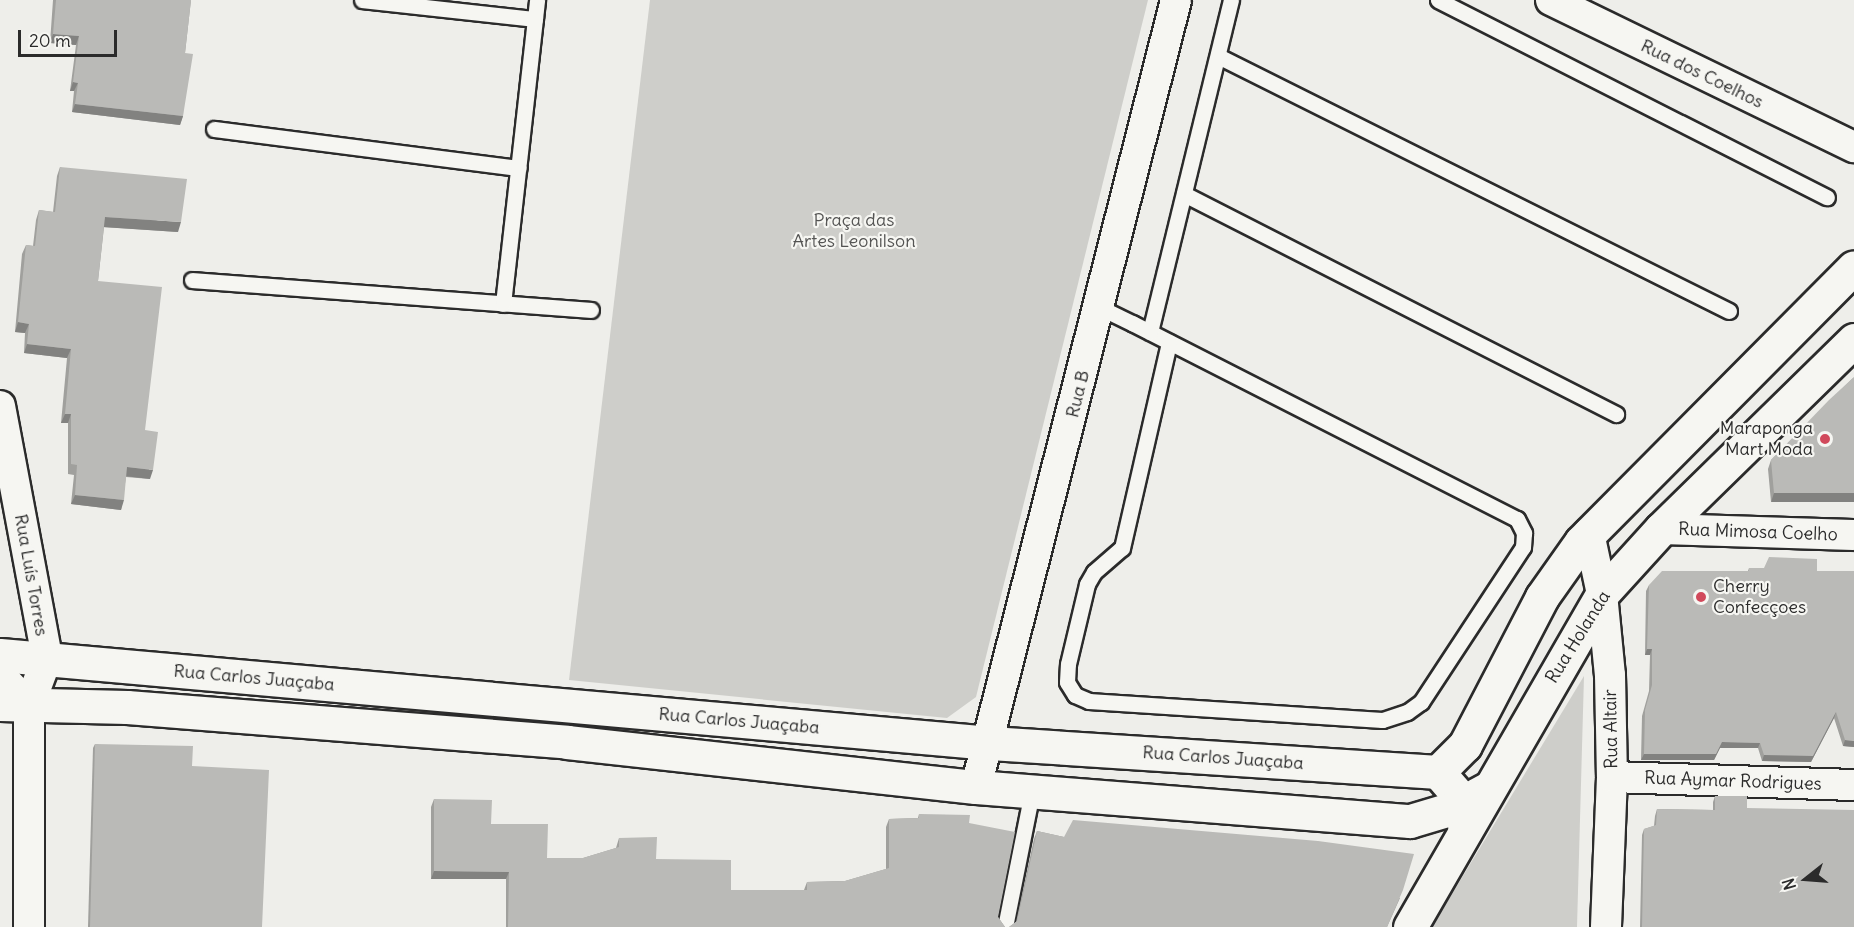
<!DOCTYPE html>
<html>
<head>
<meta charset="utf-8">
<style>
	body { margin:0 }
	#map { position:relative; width:1854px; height:927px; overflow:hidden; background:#eeeeea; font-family:Delius,sans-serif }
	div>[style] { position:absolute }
	.green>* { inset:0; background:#cececa }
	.roads { filter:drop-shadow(2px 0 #2b2b2b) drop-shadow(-2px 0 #2b2b2b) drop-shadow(0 2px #2b2b2b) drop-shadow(0 -2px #2b2b2b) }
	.service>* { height:15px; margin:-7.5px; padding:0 7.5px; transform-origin:7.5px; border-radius:7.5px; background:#f6f6f2 }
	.minor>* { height:30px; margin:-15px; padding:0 15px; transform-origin:15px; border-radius:15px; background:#f6f6f2 }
	.tertiary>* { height:33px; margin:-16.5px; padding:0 16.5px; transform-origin:16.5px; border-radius:16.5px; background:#f6f6f2 }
	.wall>* { inset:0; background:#a0a09d }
	.shaded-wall>* { inset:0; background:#828280 }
	.building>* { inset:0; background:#babab7 }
	.dots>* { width:16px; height:16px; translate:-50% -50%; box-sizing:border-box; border:3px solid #f6f6f2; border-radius:50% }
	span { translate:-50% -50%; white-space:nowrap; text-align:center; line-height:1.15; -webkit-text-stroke:4.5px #f6f6f2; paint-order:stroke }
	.street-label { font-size:18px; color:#2b2b2b }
	.park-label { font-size:18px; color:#545453 }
	.poi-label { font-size:18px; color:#2b2b2b }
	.right { translate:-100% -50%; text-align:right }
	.left { translate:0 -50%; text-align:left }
	.north { position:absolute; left:1776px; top:849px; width:60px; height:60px; -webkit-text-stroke:4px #f6f6f2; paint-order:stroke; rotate:253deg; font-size:16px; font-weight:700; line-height:24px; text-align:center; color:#2b2b2b }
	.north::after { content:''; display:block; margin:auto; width:21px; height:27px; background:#2b2b2b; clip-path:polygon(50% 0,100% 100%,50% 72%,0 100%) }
	.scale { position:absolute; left:18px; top:30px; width:99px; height:27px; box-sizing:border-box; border:3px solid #2b2b2b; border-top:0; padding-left:8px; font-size:18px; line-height:21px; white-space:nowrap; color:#2b2b2b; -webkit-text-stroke:4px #f6f6f2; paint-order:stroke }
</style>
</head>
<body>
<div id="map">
	<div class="green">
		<i style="clip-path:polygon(650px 0,1148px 0,976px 697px,947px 718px,569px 680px)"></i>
		<i style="clip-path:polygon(1584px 676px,1577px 927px,1432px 927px)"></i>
	</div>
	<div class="roads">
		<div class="service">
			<i style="left:362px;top:0;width:174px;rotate:6.3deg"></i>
			<i style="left:1438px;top:0;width:436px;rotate:26.9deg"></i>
			<i style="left:1218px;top:56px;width:571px;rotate:26.52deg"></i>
			<i style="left:214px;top:129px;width:307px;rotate:7.3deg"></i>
			<i style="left:1184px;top:194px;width:485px;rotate:27deg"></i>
			<i style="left:192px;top:280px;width:400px;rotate:4.3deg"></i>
			<i style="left:503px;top:304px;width:306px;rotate:-83.6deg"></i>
			<i style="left:1099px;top:307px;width:37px;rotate:26deg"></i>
			<i style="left:1132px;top:323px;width:432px;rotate:27deg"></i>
			<i style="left:1517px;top:519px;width:16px;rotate:63deg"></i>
			<i style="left:1524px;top:533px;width:14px;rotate:94deg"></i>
			<i style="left:1523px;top:547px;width:186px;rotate:123.3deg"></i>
			<i style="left:1421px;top:702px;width:17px;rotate:144deg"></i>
			<i style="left:1407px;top:712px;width:26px;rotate:162deg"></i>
			<i style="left:1382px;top:720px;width:294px;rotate:-176.3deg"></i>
			<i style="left:1089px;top:701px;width:15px;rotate:-157deg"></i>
			<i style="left:1075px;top:695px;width:15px;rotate:-122deg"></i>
			<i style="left:1067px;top:682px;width:18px;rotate:-87deg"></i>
			<i style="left:1068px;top:664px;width:82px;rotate:-76.6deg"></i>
			<i style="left:1087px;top:584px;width:14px;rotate:-60deg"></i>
			<i style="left:1094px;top:572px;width:37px;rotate:-41deg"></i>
			<i style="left:1122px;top:548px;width:211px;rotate:-77.1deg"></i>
			<i style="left:1150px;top:332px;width:342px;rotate:-76.3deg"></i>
			<i style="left:1005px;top:927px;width:138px;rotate:-78.7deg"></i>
		</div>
		<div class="minor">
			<i style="left:1551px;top:0;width:337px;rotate:25.9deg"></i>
			<i style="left:0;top:406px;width:256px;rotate:79.4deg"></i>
			<i style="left:47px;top:658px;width:51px;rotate:110.6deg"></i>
			<i style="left:29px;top:706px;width:221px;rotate:90deg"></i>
			<i style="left:1661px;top:529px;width:193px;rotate:1.8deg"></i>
			<i style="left:1589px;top:533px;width:62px;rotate:78deg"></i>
			<i style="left:1602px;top:594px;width:81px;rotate:84.4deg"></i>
			<i style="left:1610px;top:675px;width:102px;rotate:88.9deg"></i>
			<i style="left:1612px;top:777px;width:150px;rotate:92.3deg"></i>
			<i style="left:0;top:661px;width:17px;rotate:80deg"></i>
			<i style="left:3px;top:678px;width:38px;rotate:47deg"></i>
			<i style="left:1612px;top:777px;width:242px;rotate:1.9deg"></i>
			<i style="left:976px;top:787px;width:812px;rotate:-75.74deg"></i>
		</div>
		<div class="tertiary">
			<i style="left:0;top:655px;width:994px;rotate:5.08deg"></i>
			<i style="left:990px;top:743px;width:449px;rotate:3.7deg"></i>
			<i style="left:1438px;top:772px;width:32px;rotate:49deg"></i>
			<i style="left:1459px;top:796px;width:34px;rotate:80deg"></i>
			<i style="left:0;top:704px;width:127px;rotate:1.4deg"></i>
			<i style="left:127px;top:707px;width:441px;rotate:4.5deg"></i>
			<i style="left:567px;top:742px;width:411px;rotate:6.3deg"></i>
			<i style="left:976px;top:787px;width:435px;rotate:4.5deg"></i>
			<i style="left:1410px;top:821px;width:42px;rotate:-16.7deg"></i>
			<i style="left:1450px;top:809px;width:44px;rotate:-28.3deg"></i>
			<i style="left:1438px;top:772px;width:38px;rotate:-45deg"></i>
			<i style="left:1465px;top:745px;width:167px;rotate:-62.5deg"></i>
			<i style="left:1542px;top:597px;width:67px;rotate:-54.7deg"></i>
			<i style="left:1581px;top:542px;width:387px;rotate:-45.2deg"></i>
			<i style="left:1410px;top:927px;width:384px;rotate:-60deg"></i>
			<i style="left:1602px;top:594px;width:88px;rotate:-47.8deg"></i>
			<i style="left:1661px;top:529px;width:270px;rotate:-44.4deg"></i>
		</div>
	</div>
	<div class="wall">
		<i style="clip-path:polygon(53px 0,191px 0,185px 53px,183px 116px,180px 125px,72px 112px,74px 91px,70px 91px,76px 45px,50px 43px)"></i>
		<i style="clip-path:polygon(60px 167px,178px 232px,104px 227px,98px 281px,145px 430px,150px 479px,126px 477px,121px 510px,71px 504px,74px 475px,68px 474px,68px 423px,61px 423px,67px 358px,24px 353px,25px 333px,15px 332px,22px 254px,26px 245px,33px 246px,36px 220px,39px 210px,53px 212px,57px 176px)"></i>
		<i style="clip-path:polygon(1854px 377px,1771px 502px,1768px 469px,1771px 460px)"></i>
		<i style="clip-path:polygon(1749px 568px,1817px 571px,1854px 747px,1843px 746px,1834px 718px,1811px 762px,1762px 761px,1758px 748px,1720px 748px,1714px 760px,1641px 760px,1642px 716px,1649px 691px,1650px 655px,1645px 655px,1646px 591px,1649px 585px,1748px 571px)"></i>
		<i style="clip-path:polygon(95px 744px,192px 766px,262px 927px,88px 927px,93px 748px)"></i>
		<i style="clip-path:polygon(1715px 796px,1747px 808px,1854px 927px,1640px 927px,1642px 835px,1644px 829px,1654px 826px,1655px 816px,1657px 809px,1713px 810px,1713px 802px)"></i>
		<i style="clip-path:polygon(434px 799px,491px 824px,547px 858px,583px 858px,616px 848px,619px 838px,656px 859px,731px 890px,804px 890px,807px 882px,845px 881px,886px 869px,886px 827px,889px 819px,918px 818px,919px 814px,969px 823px,998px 917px,1005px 927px,506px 927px,506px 879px,431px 879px,431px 807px)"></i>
		<i style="clip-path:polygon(1037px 831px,1064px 837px,1400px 898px,1387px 927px,1009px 927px,1016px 922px,1034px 839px)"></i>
	</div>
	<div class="shaded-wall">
		<i style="clip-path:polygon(53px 34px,79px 36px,76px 45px,50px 43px)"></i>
		<i style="clip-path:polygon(73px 82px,78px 83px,74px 91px,70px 91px)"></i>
		<i style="clip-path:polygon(75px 104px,183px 116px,180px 125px,72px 112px)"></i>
		<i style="clip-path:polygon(105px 217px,181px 222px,178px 232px,102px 227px)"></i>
		<i style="clip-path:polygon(18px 322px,29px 324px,25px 333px,15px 332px)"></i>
		<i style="clip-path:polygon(27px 344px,71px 349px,67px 358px,24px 353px)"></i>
		<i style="clip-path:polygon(65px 414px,71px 414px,68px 423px,61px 423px)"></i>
		<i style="clip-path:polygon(127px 467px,153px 470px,150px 479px,124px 476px)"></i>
		<i style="clip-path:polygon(1774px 493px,1854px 493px,1854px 502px,1771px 502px)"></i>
		<i style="clip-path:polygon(75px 495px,124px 500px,121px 510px,71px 504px)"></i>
		<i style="clip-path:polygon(1647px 649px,1652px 649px,1650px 655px,1645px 655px)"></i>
		<i style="clip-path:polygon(1836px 712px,1834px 718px,1811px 762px,1762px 761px,1764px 755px)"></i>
		<i style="clip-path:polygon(1845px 740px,1854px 741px,1854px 747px,1843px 746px)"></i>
		<i style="clip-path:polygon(1722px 742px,1760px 743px,1758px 748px,1720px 748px,1714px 760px,1641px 760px,1644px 754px)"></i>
		<i style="clip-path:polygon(434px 871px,509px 872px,506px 879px,431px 879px)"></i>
	</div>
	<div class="building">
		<i style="clip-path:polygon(56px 0,191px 0,185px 53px,193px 54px,183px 116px,75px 104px,78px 83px,73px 82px,79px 36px,53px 34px)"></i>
		<i style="clip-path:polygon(60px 167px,187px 179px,181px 222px,105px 217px,98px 281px,162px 287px,145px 430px,158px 432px,153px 470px,127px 467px,124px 500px,75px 495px,77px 465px,71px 464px,71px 414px,65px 414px,71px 349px,27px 344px,29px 324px,18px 322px,26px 245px,35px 246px,39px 210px,55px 212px)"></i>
		<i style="clip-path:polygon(1854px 377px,1854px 493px,1774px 493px,1771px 460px,1829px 400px)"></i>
		<i style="clip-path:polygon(1769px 557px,1817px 559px,1817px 571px,1854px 571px,1854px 741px,1845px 740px,1836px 712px,1813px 756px,1764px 755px,1760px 743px,1722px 742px,1716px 754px,1644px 754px,1645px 710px,1652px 685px,1652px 649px,1647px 649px,1649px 585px,1662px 571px,1749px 571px,1749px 568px,1764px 568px)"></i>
		<i style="clip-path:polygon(95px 744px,193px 746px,192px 766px,269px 770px,262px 927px,90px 927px)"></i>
		<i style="clip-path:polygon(1715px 796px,1747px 796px,1747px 808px,1854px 810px,1854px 927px,1642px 927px,1644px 829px,1656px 825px,1657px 809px,1715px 810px)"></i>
		<i style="clip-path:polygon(434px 799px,492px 800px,491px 824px,548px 824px,547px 858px,583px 858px,619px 847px,619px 838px,657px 837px,656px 859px,731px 860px,731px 890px,807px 890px,807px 882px,845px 881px,889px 868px,889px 819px,919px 818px,919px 814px,970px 815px,969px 823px,1015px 832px,998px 917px,1005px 927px,508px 927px,509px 872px,434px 871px)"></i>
		<i style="clip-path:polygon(1073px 820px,1318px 841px,1414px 854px,1403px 890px,1387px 927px,1009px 927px,1017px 921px,1037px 831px,1064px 837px)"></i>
	</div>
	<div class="dots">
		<i style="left:1825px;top:439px;background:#d1495b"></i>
		<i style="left:1701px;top:597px;background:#d1495b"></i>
	</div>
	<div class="street-label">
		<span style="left:1702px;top:74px;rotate:26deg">Rua dos Coelhos</span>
		<span style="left:1078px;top:394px;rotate:-76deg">Rua B</span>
		<span style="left:1758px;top:532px;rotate:2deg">Rua Mimosa Coelho</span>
		<span style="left:31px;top:575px;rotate:80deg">Rua Luís Torres</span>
		<span style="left:1578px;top:637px;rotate:-58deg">Rua Holanda</span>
		<span style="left:254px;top:678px;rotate:5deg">Rua Carlos Juaçaba</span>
		<span style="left:739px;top:721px;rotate:5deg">Rua Carlos Juaçaba</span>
		<span style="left:1611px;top:729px;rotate:-91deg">Rua Altair</span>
		<span style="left:1223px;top:758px;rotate:4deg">Rua Carlos Juaçaba</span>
		<span style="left:1733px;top:781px;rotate:2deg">Rua Aymar Rodrigues</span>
	</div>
	<div class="park-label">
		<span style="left:854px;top:231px">Praça das<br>Artes Leonilson</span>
	</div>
	<div class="poi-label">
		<span class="right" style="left:1813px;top:439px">Maraponga<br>Mart Moda</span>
		<span class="left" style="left:1713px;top:597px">Cherry<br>Confecçoes</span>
	</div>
	<div class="north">N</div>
	<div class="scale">20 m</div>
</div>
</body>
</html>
